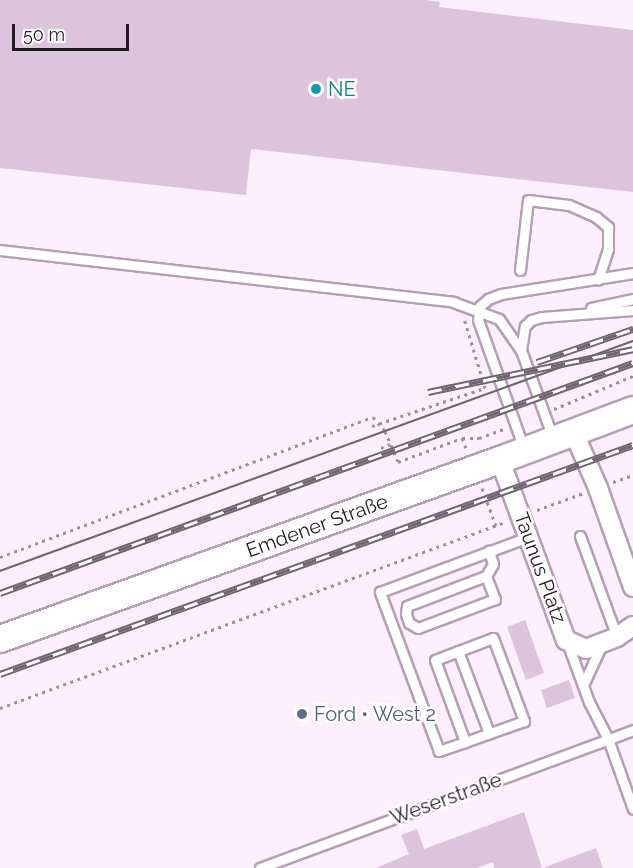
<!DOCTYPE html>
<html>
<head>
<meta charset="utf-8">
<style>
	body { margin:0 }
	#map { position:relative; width:633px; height:868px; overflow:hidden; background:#feeffe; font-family:Raleway,sans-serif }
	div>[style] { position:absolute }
	.building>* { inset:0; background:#dcc4dc }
	.path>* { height:3px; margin-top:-1.5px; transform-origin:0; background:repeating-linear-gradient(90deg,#9d919d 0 3px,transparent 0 7.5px) }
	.roads { filter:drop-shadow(2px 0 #b69fb6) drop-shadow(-2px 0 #b69fb6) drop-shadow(0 2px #b69fb6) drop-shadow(0 -2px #b69fb6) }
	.lane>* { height:9px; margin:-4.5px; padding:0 4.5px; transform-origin:4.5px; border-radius:4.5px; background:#fff }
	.street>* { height:18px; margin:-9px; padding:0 9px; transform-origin:9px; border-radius:9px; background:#fff }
	.secondary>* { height:26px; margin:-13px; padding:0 13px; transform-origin:13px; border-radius:13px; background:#fff }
	.tram>* { height:1.5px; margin:-0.75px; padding:0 0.75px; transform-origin:0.75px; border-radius:0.75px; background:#706570 }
	.rail>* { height:7px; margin-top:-3.5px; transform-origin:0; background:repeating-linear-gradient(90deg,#fff 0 14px,#706570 0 28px); box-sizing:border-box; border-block:2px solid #706570 }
	.dots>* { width:16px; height:16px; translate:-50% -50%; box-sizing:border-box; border:3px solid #fff; border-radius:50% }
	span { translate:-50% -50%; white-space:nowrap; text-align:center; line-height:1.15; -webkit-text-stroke:5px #fff; paint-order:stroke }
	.culture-label { font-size:20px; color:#0d838f }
	.left { translate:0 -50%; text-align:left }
	.street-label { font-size:20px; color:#231a23 }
	.service-label { font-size:20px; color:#4e5e75 }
	.scale { position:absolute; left:12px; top:24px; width:117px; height:27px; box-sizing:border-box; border:3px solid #231a23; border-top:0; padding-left:8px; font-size:18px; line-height:21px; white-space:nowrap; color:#231a23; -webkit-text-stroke:4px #fff; paint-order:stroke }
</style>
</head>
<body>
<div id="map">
	<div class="building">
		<i style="clip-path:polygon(0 0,426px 0,440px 2px,439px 7px,633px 30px,633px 192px,251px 149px,246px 195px,0 168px)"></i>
		<i style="clip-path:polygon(525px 620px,544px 673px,526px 680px,507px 627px)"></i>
		<i style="clip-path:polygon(569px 680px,575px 698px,547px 708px,541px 690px)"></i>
		<i style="clip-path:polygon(524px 812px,542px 868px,494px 868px,493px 862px,477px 868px,376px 868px,409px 854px,401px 835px,417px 829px,424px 849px)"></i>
		<i style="clip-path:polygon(596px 848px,603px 868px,546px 868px,545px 867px)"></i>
	</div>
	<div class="path">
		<i style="left:554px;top:409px;width:86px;rotate:-22.7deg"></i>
		<i style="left:372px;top:426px;width:119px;rotate:-18.6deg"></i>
		<i style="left:485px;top:388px;width:73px;rotate:-106.7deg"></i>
		<i style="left:462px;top:438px;width:14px;rotate:69deg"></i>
		<i style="left:381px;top:448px;width:10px;rotate:-24deg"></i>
		<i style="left:613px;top:482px;width:21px;rotate:-19deg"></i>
		<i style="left:482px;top:488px;width:40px;rotate:69.8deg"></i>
		<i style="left:537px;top:510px;width:50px;rotate:-19.9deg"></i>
		<i style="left:0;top:557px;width:398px;rotate:-20.6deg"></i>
		<i style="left:373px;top:417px;width:18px;rotate:49deg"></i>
		<i style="left:385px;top:431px;width:34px;rotate:67deg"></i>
		<i style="left:398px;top:462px;width:68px;rotate:-20.6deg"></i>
		<i style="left:462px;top:438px;width:17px"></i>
		<i style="left:479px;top:438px;width:27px;rotate:-20deg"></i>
		<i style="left:0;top:708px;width:538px;rotate:-20.22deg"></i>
	</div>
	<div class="roads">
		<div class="lane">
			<i style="left:0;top:250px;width:456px;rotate:6.5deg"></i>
			<i style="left:453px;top:302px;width:49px;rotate:20.3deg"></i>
			<i style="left:499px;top:319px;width:38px;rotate:55deg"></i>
			<i style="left:520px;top:270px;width:70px;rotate:-83.5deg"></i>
			<i style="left:528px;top:200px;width:41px;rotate:7deg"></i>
			<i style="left:569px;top:205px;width:30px;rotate:24deg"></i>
			<i style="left:596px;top:217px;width:16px;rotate:40deg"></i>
			<i style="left:608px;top:227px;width:22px;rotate:90deg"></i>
			<i style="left:608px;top:249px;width:32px;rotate:108deg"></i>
			<i style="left:591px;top:308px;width:43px;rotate:-12.1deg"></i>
			<i style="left:553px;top:438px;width:94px;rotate:-110deg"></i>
			<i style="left:521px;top:350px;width:24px;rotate:-81deg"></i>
			<i style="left:525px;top:326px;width:8px;rotate:-45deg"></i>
			<i style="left:531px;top:320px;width:11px;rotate:-15deg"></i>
			<i style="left:542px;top:317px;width:91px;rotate:-4.4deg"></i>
			<i style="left:524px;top:449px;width:137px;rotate:-109.6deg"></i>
			<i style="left:478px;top:320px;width:14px;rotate:-82deg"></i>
			<i style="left:480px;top:306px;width:11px;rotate:-41deg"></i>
			<i style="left:488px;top:299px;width:14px;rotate:-21deg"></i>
			<i style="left:501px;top:294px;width:134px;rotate:-9deg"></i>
			<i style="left:580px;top:536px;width:108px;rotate:69.9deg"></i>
			<i style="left:486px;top:576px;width:25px;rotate:69deg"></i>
			<i style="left:495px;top:599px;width:82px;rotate:159.4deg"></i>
			<i style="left:418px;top:628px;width:10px;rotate:-151deg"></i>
			<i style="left:409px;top:623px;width:9px;rotate:-108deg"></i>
			<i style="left:406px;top:614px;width:8px;rotate:-83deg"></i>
			<i style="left:407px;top:606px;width:85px;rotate:-20.8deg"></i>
			<i style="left:486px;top:576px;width:14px;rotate:-60deg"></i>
			<i style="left:493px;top:564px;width:14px;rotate:-107deg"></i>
			<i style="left:567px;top:642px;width:64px;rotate:69.9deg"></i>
			<i style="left:589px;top:702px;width:42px;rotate:62.8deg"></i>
			<i style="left:608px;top:739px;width:74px;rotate:70.3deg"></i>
			<i style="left:458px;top:651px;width:88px;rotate:69.3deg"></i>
			<i style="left:583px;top:685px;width:45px;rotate:-65.1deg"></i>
			<i style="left:465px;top:742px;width:87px;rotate:-110.1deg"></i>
			<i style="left:435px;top:660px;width:62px;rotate:-20.8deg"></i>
			<i style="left:493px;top:638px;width:89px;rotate:69.5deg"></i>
			<i style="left:524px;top:721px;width:63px;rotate:160.4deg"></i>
			<i style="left:465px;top:742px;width:28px;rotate:161deg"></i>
			<i style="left:439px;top:751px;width:170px;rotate:-110.4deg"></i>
			<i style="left:380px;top:592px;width:158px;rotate:-20.4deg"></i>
			<i style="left:260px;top:868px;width:398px;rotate:-20.3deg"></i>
		</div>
		<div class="street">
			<i style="left:574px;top:433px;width:60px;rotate:66.4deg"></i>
			<i style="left:598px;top:488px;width:105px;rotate:70.5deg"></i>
			<i style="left:500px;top:460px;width:192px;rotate:69.9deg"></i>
			<i style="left:566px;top:640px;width:22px;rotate:24deg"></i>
			<i style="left:586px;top:649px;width:33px;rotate:-21deg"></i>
			<i style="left:617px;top:637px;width:19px;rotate:-35deg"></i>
		</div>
		<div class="secondary">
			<i style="left:0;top:639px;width:531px;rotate:-19.7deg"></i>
			<i style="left:500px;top:460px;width:142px;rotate:-20.6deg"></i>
		</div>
	</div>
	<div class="tram">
		<i style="left:0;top:571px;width:673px;rotate:-19.97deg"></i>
	</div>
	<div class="rail">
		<i style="left:537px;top:362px;width:102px;rotate:-19deg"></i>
		<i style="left:428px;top:392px;width:209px;rotate:-11.8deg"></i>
		<i style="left:0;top:593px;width:673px;rotate:-19.97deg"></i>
		<i style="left:0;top:674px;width:673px;rotate:-19.89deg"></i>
	</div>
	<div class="dots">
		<i style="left:316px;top:89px;background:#0f9aa8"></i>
		<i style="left:302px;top:714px;background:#5c6f8a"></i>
	</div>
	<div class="culture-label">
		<span class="left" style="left:328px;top:89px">NE</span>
	</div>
	<div class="street-label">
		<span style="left:317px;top:526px;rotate:-20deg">Emdener Straße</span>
		<span style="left:540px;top:568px;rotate:70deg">Taunus Platz</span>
		<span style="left:446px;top:799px;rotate:-20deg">Weserstraße</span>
	</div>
	<div class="service-label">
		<span class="left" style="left:314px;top:714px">Ford • West 2</span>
	</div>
	<div class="scale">50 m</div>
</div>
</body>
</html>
